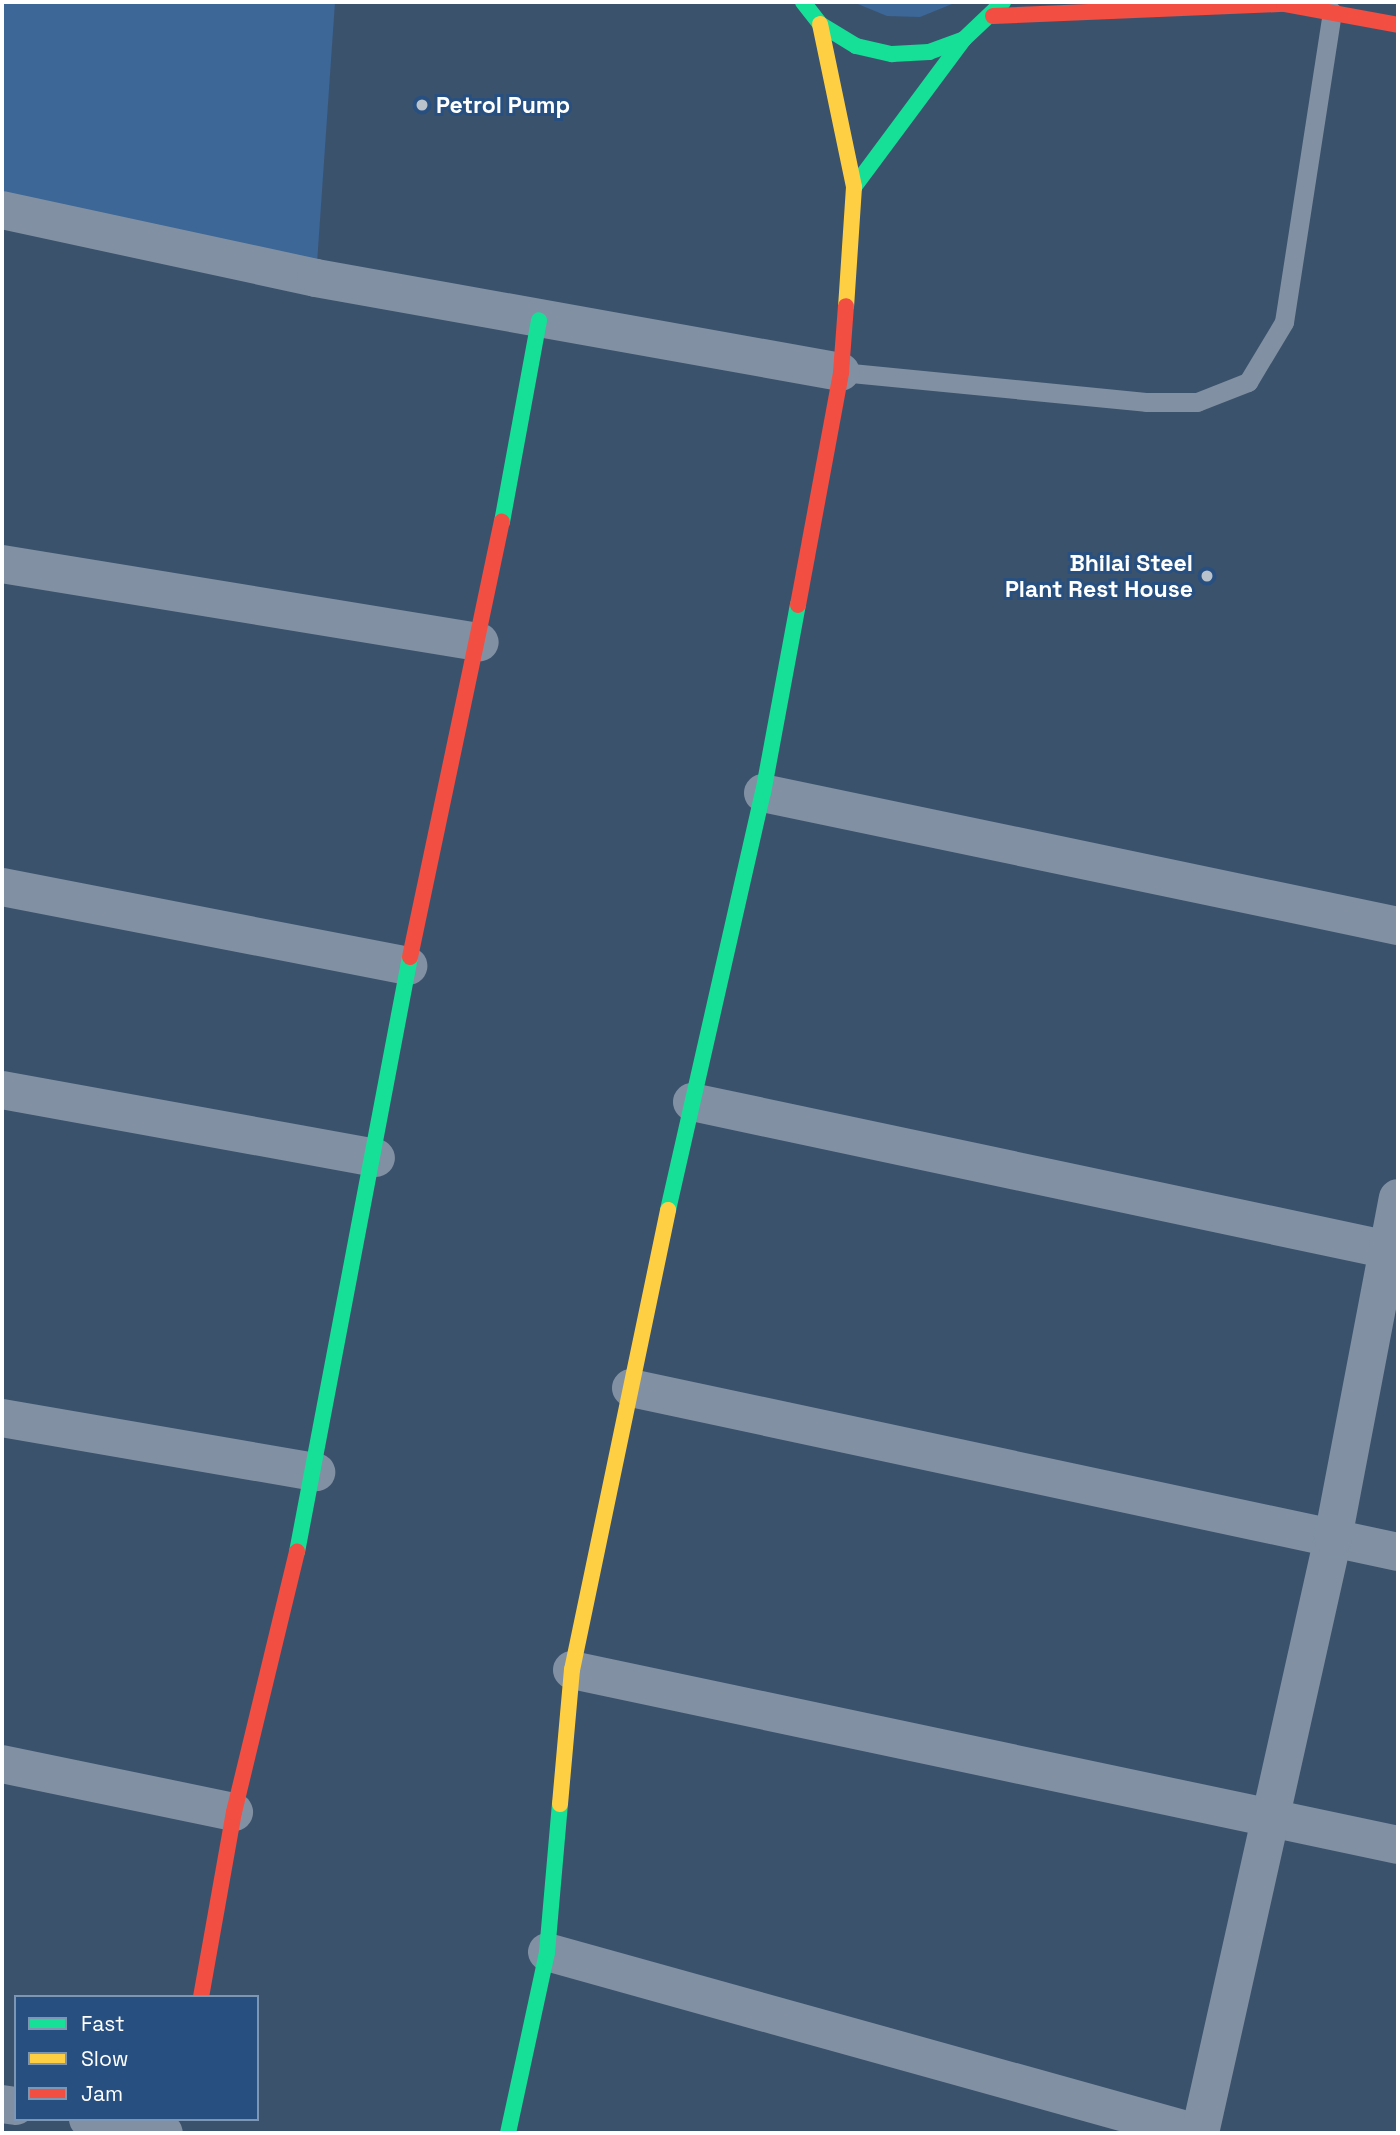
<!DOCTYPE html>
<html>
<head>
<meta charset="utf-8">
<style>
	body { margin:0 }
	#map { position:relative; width:1400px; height:2135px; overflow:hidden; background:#3b526d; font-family:"Space Grotesk",sans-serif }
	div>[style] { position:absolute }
	.green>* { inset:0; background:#3c6797 }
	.lane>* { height:19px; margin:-9.5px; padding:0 9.5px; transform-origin:9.5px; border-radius:9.5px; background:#8191a3 }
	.street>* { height:38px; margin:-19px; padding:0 19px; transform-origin:19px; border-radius:19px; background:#8191a3 }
	.fast>* { height:16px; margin:-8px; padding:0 8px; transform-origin:8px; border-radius:8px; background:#16e098 }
	.slow>* { height:16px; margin:-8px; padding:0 8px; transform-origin:8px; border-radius:8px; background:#ffcf43 }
	.jam>* { height:16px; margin:-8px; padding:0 8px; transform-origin:8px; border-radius:8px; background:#f24e42 }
	.dots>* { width:19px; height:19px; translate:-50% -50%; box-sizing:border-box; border:4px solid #275081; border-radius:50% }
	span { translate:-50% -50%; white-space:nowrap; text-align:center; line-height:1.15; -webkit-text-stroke:6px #275081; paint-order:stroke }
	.poi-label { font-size:23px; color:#fff; font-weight:700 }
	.left { translate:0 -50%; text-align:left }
	.right { translate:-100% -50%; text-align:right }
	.frame { position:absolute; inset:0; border:4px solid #fff; pointer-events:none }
	.legend { position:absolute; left:14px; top:1995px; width:245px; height:126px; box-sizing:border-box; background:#275081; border:2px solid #7d96b3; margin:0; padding:9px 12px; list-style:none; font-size:21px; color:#fff }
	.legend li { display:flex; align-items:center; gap:14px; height:35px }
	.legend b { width:35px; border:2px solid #7d96b3 }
</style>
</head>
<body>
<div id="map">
	<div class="green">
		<i style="clip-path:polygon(2px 2px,335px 2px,316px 278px,2px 210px)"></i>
		<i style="clip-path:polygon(853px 2px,957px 2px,920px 17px,887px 16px)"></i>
	</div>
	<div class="lane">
		<i style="left:841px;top:372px;width:306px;rotate:5.6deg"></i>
		<i style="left:1146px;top:402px;width:51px"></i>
		<i style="left:1197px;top:402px;width:55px;rotate:-21.4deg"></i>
		<i style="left:1248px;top:382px;width:70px;rotate:-59deg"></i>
		<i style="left:1284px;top:322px;width:314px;rotate:-81.2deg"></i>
	</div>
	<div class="street">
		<i style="left:2px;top:210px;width:321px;rotate:12.2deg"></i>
		<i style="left:316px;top:278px;width:533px;rotate:10.15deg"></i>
		<i style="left:2px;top:564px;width:484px;rotate:9.3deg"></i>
		<i style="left:763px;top:793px;width:649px;rotate:11.83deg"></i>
		<i style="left:2px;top:887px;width:414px;rotate:11deg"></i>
		<i style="left:2px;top:1090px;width:380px;rotate:10.3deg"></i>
		<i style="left:692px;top:1102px;width:722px;rotate:11.99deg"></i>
		<i style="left:631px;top:1388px;width:784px;rotate:12.07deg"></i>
		<i style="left:2px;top:1418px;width:319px;rotate:9.8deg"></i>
		<i style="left:572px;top:1670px;width:844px;rotate:11.96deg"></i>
		<i style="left:2px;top:1764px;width:237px;rotate:11.7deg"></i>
		<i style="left:547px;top:1952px;width:675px;rotate:15.56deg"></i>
		<i style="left:2px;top:2104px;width:14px;rotate:8deg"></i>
		<i style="left:88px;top:2119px;width:77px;rotate:10.4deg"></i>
		<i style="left:1200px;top:2133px;width:610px;rotate:-77.4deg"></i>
		<i style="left:1333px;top:1538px;width:346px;rotate:-79.2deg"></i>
	</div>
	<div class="fast">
		<i style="left:803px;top:2px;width:28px;rotate:52deg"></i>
		<i style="left:820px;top:24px;width:42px;rotate:31.4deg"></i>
		<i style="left:856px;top:46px;width:37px;rotate:13deg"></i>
		<i style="left:892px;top:54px;width:37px;rotate:-3deg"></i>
		<i style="left:929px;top:52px;width:37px;rotate:-20deg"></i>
		<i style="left:964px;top:39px;width:54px;rotate:-43.5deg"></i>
		<i style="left:854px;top:187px;width:184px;rotate:-53.4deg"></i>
		<i style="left:502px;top:522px;width:205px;rotate:-79.6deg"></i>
		<i style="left:668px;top:1210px;width:428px;rotate:-77.2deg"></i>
		<i style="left:763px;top:793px;width:191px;rotate:-79.5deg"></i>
		<i style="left:297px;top:1552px;width:606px;rotate:-79.25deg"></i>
		<i style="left:508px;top:2133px;width:185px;rotate:-77.8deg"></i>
		<i style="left:547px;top:1952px;width:149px;rotate:-85deg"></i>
	</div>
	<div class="slow">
		<i style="left:820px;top:24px;width:167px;rotate:78.2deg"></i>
		<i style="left:854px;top:187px;width:119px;rotate:93.8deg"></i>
		<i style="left:560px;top:1804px;width:135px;rotate:-84.9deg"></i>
		<i style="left:572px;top:1670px;width:470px;rotate:-78.2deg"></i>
	</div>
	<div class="jam">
		<i style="left:993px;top:16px;width:291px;rotate:-2.4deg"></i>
		<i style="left:1284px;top:4px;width:116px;rotate:10.4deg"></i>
		<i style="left:798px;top:605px;width:237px;rotate:-79.5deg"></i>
		<i style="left:841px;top:372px;width:66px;rotate:-85.7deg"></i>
		<i style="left:410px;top:957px;width:445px;rotate:-78.1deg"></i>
		<i style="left:201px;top:1997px;width:188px;rotate:-79.9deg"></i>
		<i style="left:234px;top:1812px;width:268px;rotate:-76.4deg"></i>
	</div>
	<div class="dots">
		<i style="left:422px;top:105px;background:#bac2cc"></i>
		<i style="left:1207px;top:576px;background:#bac2cc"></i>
	</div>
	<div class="poi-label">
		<span class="left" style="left:436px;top:105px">Petrol Pump</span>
		<span class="right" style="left:1193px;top:576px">Bhilai Steel<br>Plant Rest House</span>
	</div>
	<div class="frame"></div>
	<ul class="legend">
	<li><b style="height:9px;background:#16e098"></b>Fast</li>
	<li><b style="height:9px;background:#ffcf43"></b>Slow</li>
	<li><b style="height:9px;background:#f24e42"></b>Jam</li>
	</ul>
</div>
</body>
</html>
